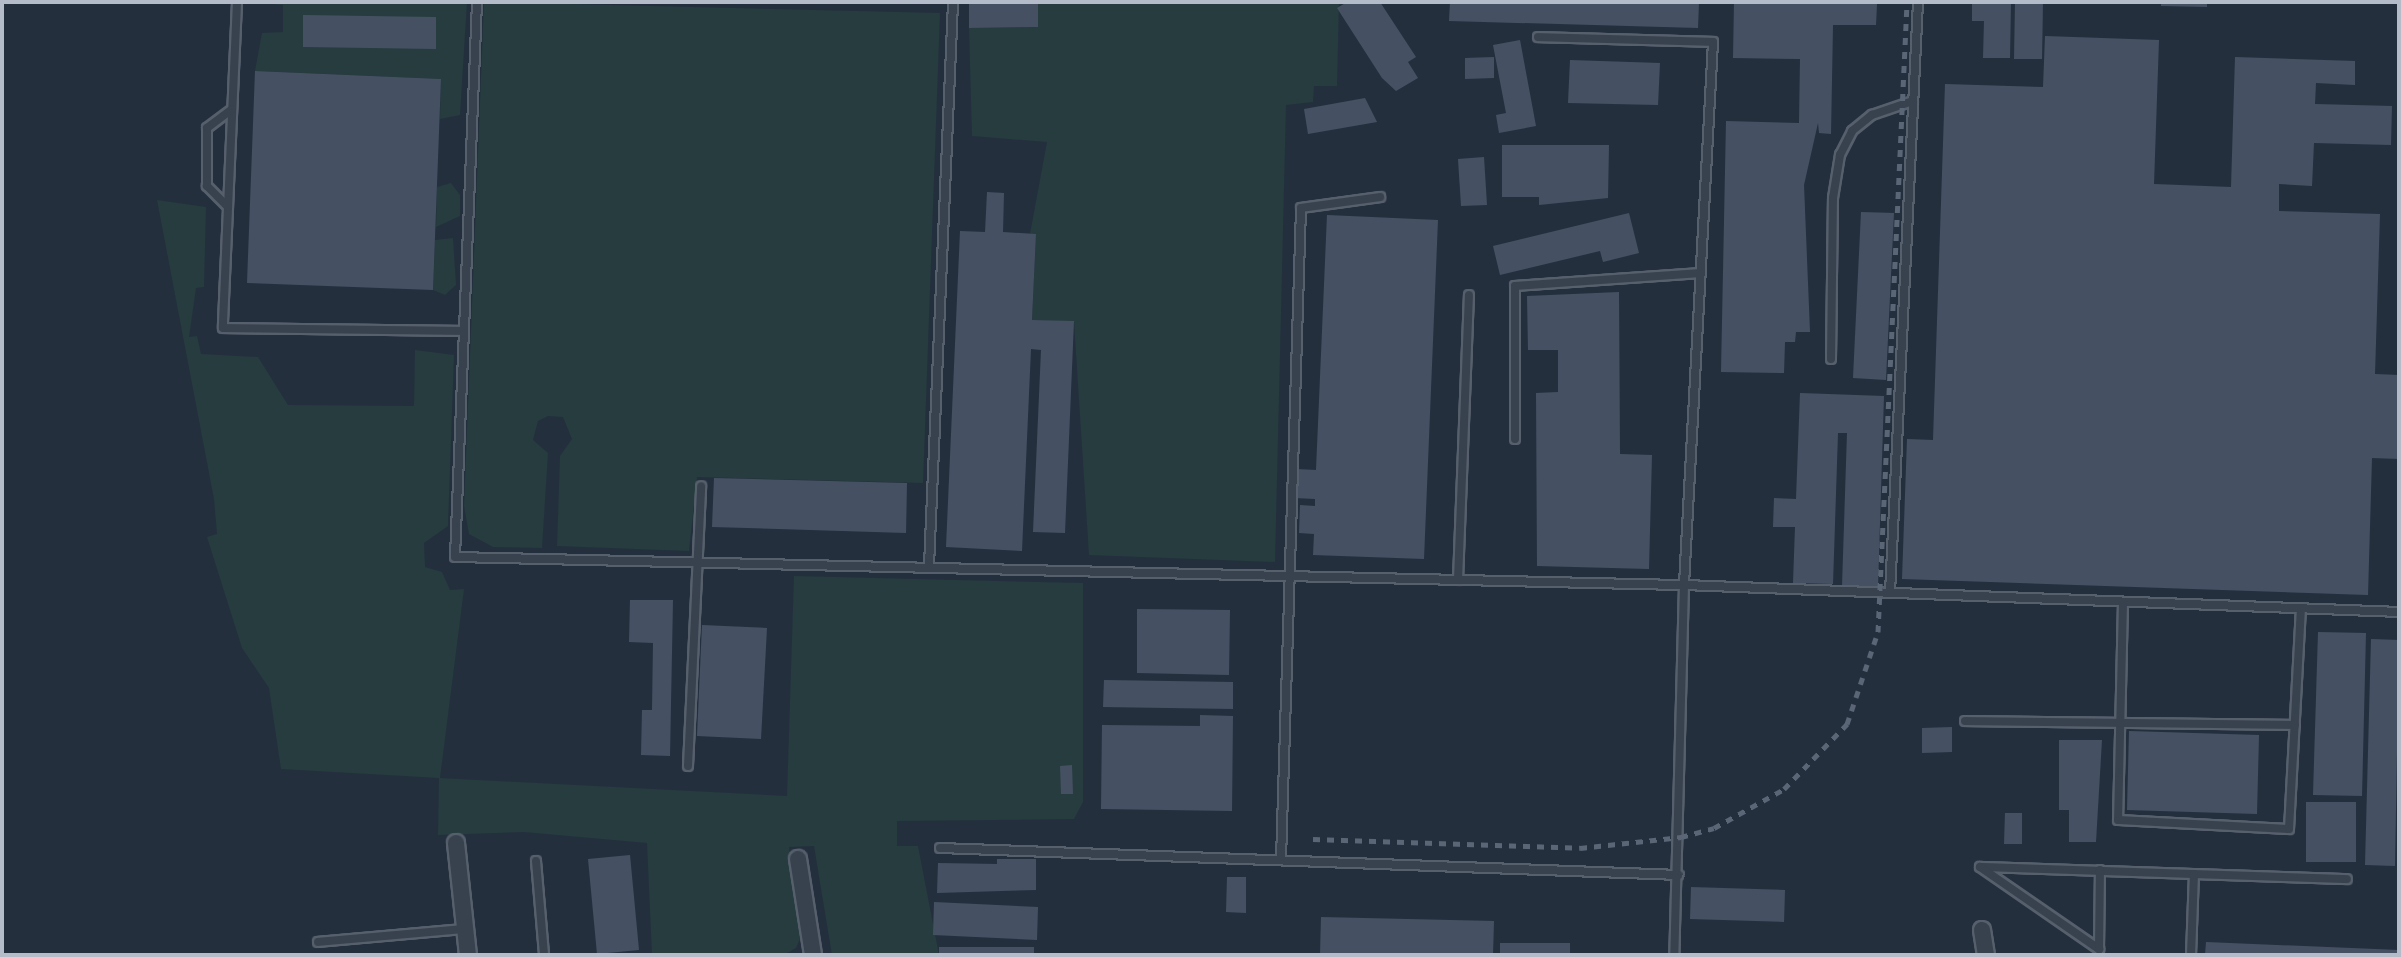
<!DOCTYPE html>
<html>
<head>
<meta charset="utf-8">
<style>
	body { margin:0 }
	#map { position:relative; width:2401px; height:957px; overflow:hidden; background:#242f3e; font-family:"Work Sans",sans-serif }
	div>[style] { position:absolute }
	.green>* { inset:0; background:#263c3f }
	.building>* { inset:0; background:#455162 }
	.roads { filter:drop-shadow(2px 0 #565f6c) drop-shadow(-2px 0 #565f6c) drop-shadow(0 2px #565f6c) drop-shadow(0 -2px #565f6c) }
	.lane>* { height:8px; margin:-4px; padding:0 4px; transform-origin:4px; border-radius:4px; background:#38414e }
	.street>* { height:16px; margin:-8px; padding:0 8px; transform-origin:8px; border-radius:8px; background:#38414e }
	.rail>* { height:5px; margin-top:-2.5px; transform-origin:0; background:repeating-linear-gradient(90deg,#5a6575 0 7px,transparent 0 14px) }
	span { translate:-50% -50%; white-space:nowrap; text-align:center; line-height:1.15; -webkit-text-stroke:5px #1d2633; paint-order:stroke }
	.frame { position:absolute; inset:0; border:4px solid #b4bcc9; pointer-events:none }
</style>
</head>
<body>
<div id="map">
	<div class="green">
		<i style="clip-path:polygon(251px 2px,467px 2px,460px 115px,440px 119px,441px 79px,255px 71px,262px 33px,283px 32px,283px 5px)"></i>
		<i style="clip-path:polygon(484px 2px,940px 13px,923px 483px,697px 477px,689px 551px,557px 546px,560px 456px,572px 439px,563px 417px,548px 416px,538px 421px,533px 440px,548px 453px,542px 548px,493px 547px,469px 534px,464px 506px)"></i>
		<i style="clip-path:polygon(1038px 2px,1339px 2px,1337px 86px,1314px 86px,1313px 102px,1286px 105px,1275px 562px,1089px 555px,1074px 322px,1032px 320px,1036px 234px,1030px 234px,1047px 142px,972px 136px,969px 28px,1038px 27px)"></i>
		<i style="clip-path:polygon(451px 183px,460px 195px,460px 216px,436px 227px,437px 187px)"></i>
		<i style="clip-path:polygon(157px 200px,206px 207px,204px 287px,196px 288px,189px 337px,197px 336px,201px 354px,258px 357px,288px 405px,414px 406px,415px 350px,454px 355px,448px 526px,424px 543px,425px 567px,442px 572px,450px 590px,464px 589px,440px 778px,787px 796px,794px 576px,1083px 583px,1083px 802px,1074px 819px,897px 821px,897px 846px,918px 846px,939px 955px,832px 955px,814px 846px,789px 847px,800px 939px,796px 948px,784px 955px,652px 955px,647px 843px,524px 832px,438px 835px,439px 778px,281px 769px,269px 688px,242px 648px,207px 537px,217px 534px,214px 499px)"></i>
		<i style="clip-path:polygon(453px 238px,456px 285px,445px 295px,433px 290px,435px 240px)"></i>
	</div>
	<div class="building">
		<i style="clip-path:polygon(969px 2px,1038px 2px,1038px 27px,969px 28px)"></i>
		<i style="clip-path:polygon(1347px 2px,1380px 2px,1416px 57px,1408px 62px,1418px 78px,1396px 91px,1382px 78px,1337px 8px)"></i>
		<i style="clip-path:polygon(1450px 2px,1699px 2px,1698px 28px,1449px 21px)"></i>
		<i style="clip-path:polygon(1734px 2px,1877px 4px,1876px 25px,1833px 25px,1831px 134px,1819px 133px,1818px 123px,1804px 185px,1810px 332px,1796px 332px,1795px 342px,1785px 342px,1784px 373px,1721px 372px,1726px 121px,1799px 123px,1800px 59px,1733px 58px)"></i>
		<i style="clip-path:polygon(1972px 2px,2011px 2px,2010px 58px,1983px 58px,1984px 21px,1972px 21px)"></i>
		<i style="clip-path:polygon(2015px 2px,2043px 2px,2042px 59px,2014px 59px)"></i>
		<i style="clip-path:polygon(2161px 2px,2207px 2px,2207px 7px,2161px 6px)"></i>
		<i style="clip-path:polygon(303px 15px,436px 17px,436px 49px,303px 47px)"></i>
		<i style="clip-path:polygon(2045px 36px,2159px 40px,2154px 184px,2231px 187px,2235px 57px,2355px 61px,2355px 85px,2316px 83px,2315px 104px,2392px 106px,2391px 145px,2314px 143px,2312px 186px,2279px 184px,2279px 211px,2380px 214px,2375px 374px,2399px 375px,2399px 459px,2372px 458px,2368px 595px,1902px 579px,1907px 439px,1933px 440px,1945px 84px,2043px 87px)"></i>
		<i style="clip-path:polygon(1520px 40px,1536px 126px,1499px 133px,1496px 115px,1506px 113px,1493px 45px)"></i>
		<i style="clip-path:polygon(1494px 57px,1494px 78px,1465px 79px,1465px 58px)"></i>
		<i style="clip-path:polygon(1570px 60px,1660px 63px,1658px 105px,1568px 103px)"></i>
		<i style="clip-path:polygon(255px 71px,441px 79px,433px 290px,247px 283px)"></i>
		<i style="clip-path:polygon(1365px 98px,1377px 122px,1308px 134px,1304px 109px)"></i>
		<i style="clip-path:polygon(1502px 145px,1609px 145px,1608px 198px,1539px 205px,1539px 197px,1502px 197px)"></i>
		<i style="clip-path:polygon(1484px 157px,1487px 205px,1461px 206px,1458px 159px)"></i>
		<i style="clip-path:polygon(987px 192px,1004px 193px,1003px 232px,1036px 234px,1032px 320px,1074px 321px,1065px 533px,1033px 532px,1041px 350px,1031px 349px,1022px 551px,946px 547px,960px 231px,985px 232px)"></i>
		<i style="clip-path:polygon(1861px 212px,1894px 213px,1886px 380px,1853px 378px)"></i>
		<i style="clip-path:polygon(1629px 213px,1639px 253px,1603px 262px,1600px 251px,1500px 275px,1493px 246px)"></i>
		<i style="clip-path:polygon(1327px 215px,1438px 220px,1424px 559px,1313px 555px,1314px 534px,1299px 533px,1300px 505px,1315px 506px,1315px 499px,1295px 498px,1296px 469px,1316px 470px)"></i>
		<i style="clip-path:polygon(1619px 292px,1620px 454px,1652px 455px,1649px 569px,1537px 566px,1536px 393px,1558px 392px,1558px 350px,1528px 350px,1527px 296px)"></i>
		<i style="clip-path:polygon(1800px 393px,1884px 396px,1878px 587px,1842px 586px,1847px 433px,1838px 433px,1833px 584px,1793px 583px,1795px 527px,1773px 527px,1774px 498px,1796px 499px)"></i>
		<i style="clip-path:polygon(714px 478px,907px 483px,906px 533px,712px 527px)"></i>
		<i style="clip-path:polygon(630px 600px,673px 600px,670px 756px,641px 755px,642px 710px,652px 710px,653px 643px,629px 642px)"></i>
		<i style="clip-path:polygon(1137px 609px,1230px 610px,1229px 675px,1137px 673px)"></i>
		<i style="clip-path:polygon(702px 625px,767px 628px,761px 739px,697px 736px)"></i>
		<i style="clip-path:polygon(2318px 632px,2366px 633px,2362px 796px,2313px 795px)"></i>
		<i style="clip-path:polygon(2371px 639px,2399px 640px,2395px 866px,2365px 865px)"></i>
		<i style="clip-path:polygon(1104px 680px,1233px 682px,1233px 709px,1103px 707px)"></i>
		<i style="clip-path:polygon(1200px 715px,1233px 716px,1232px 811px,1101px 809px,1102px 725px,1200px 726px)"></i>
		<i style="clip-path:polygon(1952px 727px,1952px 752px,1922px 753px,1922px 728px)"></i>
		<i style="clip-path:polygon(2129px 731px,2259px 735px,2257px 814px,2127px 810px)"></i>
		<i style="clip-path:polygon(2059px 740px,2102px 740px,2096px 842px,2069px 842px,2069px 810px,2059px 810px)"></i>
		<i style="clip-path:polygon(1072px 765px,1073px 794px,1061px 794px,1060px 766px)"></i>
		<i style="clip-path:polygon(2306px 802px,2356px 802px,2356px 862px,2306px 862px)"></i>
		<i style="clip-path:polygon(2005px 813px,2022px 813px,2022px 844px,2004px 844px)"></i>
		<i style="clip-path:polygon(630px 855px,639px 950px,597px 954px,588px 859px)"></i>
		<i style="clip-path:polygon(997px 859px,1036px 859px,1036px 890px,937px 893px,938px 863px,997px 864px)"></i>
		<i style="clip-path:polygon(1227px 877px,1246px 877px,1246px 913px,1226px 912px)"></i>
		<i style="clip-path:polygon(1691px 887px,1785px 890px,1784px 922px,1690px 919px)"></i>
		<i style="clip-path:polygon(934px 902px,1038px 907px,1037px 940px,933px 935px)"></i>
		<i style="clip-path:polygon(1321px 917px,1494px 921px,1493px 955px,1320px 955px)"></i>
		<i style="clip-path:polygon(2206px 942px,2399px 950px,2399px 955px,2205px 955px)"></i>
		<i style="clip-path:polygon(1500px 943px,1570px 943px,1570px 955px,1500px 955px)"></i>
		<i style="clip-path:polygon(939px 947px,1034px 947px,1034px 955px,939px 955px)"></i>
	</div>
	<div class="roads">
		<div class="lane">
			<i style="left:237px;top:2px;width:326px;rotate:92.5deg"></i>
			<i style="left:223px;top:328px;width:241px;rotate:0.7deg"></i>
			<i style="left:477px;top:2px;width:555px;rotate:92.27deg"></i>
			<i style="left:455px;top:557px;width:1229px;rotate:1.31deg"></i>
			<i style="left:1684px;top:585px;width:716px;rotate:2.16deg"></i>
			<i style="left:1538px;top:37px;width:175px;rotate:1.6deg"></i>
			<i style="left:1713px;top:42px;width:544px;rotate:93.06deg"></i>
			<i style="left:1684px;top:585px;width:370px;rotate:91.5deg"></i>
			<i style="left:228px;top:207px;width:30px;rotate:-135deg"></i>
			<i style="left:207px;top:186px;width:58px;rotate:-90deg"></i>
			<i style="left:207px;top:128px;width:31px;rotate:-37deg"></i>
			<i style="left:1831px;top:359px;width:161px;rotate:-89.3deg"></i>
			<i style="left:1833px;top:198px;width:44px;rotate:-80.8deg"></i>
			<i style="left:1840px;top:155px;width:27px;rotate:-63deg"></i>
			<i style="left:1852px;top:131px;width:26px;rotate:-39deg"></i>
			<i style="left:1872px;top:115px;width:43px;rotate:-18.9deg"></i>
			<i style="left:1515px;top:439px;width:153px;rotate:-90deg"></i>
			<i style="left:1515px;top:286px;width:186px;rotate:-4deg"></i>
			<i style="left:929px;top:566px;width:565px;rotate:-87.56deg"></i>
			<i style="left:1458px;top:580px;width:285px;rotate:-87.8deg"></i>
			<i style="left:1890px;top:593px;width:592px;rotate:-87.29deg"></i>
			<i style="left:2123px;top:602px;width:218px;rotate:91.3deg"></i>
			<i style="left:2118px;top:820px;width:171px;rotate:3deg"></i>
			<i style="left:2289px;top:829px;width:221px;rotate:-86.9deg"></i>
			<i style="left:1965px;top:721px;width:330px;rotate:0.7deg"></i>
			<i style="left:688px;top:766px;width:280px;rotate:-87.3deg"></i>
			<i style="left:940px;top:848px;width:739px;rotate:2.09deg"></i>
			<i style="left:1281px;top:859px;width:651px;rotate:-88.24deg"></i>
			<i style="left:1301px;top:208px;width:80px;rotate:-7.9deg"></i>
			<i style="left:536px;top:861px;width:94px;rotate:85.1deg"></i>
			<i style="left:1980px;top:867px;width:367px;rotate:1.9deg"></i>
			<i style="left:1980px;top:867px;width:145px;rotate:34.6deg"></i>
			<i style="left:2099px;top:949px;width:79px;rotate:-89.3deg"></i>
			<i style="left:318px;top:942px;width:148px;rotate:-5.1deg"></i>
			<i style="left:2191px;top:955px;width:81px;rotate:-87.9deg"></i>
		</div>
		<div class="street">
			<i style="left:456px;top:843px;width:113px;rotate:83.9deg"></i>
			<i style="left:798px;top:859px;width:97px;rotate:81.1deg"></i>
			<i style="left:1982px;top:930px;width:25px;rotate:81deg"></i>
		</div>
	</div>
	<div class="rail">
		<i style="left:1313px;top:839px;width:267px;rotate:1.9deg"></i>
		<i style="left:1580px;top:848px;width:102px;rotate:-6.2deg"></i>
		<i style="left:1681px;top:837px;width:34px;rotate:-15deg"></i>
		<i style="left:1714px;top:828px;width:80px;rotate:-29.1deg"></i>
		<i style="left:1784px;top:789px;width:91px;rotate:-45.9deg"></i>
		<i style="left:1847px;top:724px;width:97px;rotate:-71.4deg"></i>
		<i style="left:1878px;top:632px;width:631px;rotate:-87.36deg"></i>
	</div>
	<div class="frame"></div>
</div>
</body>
</html>
